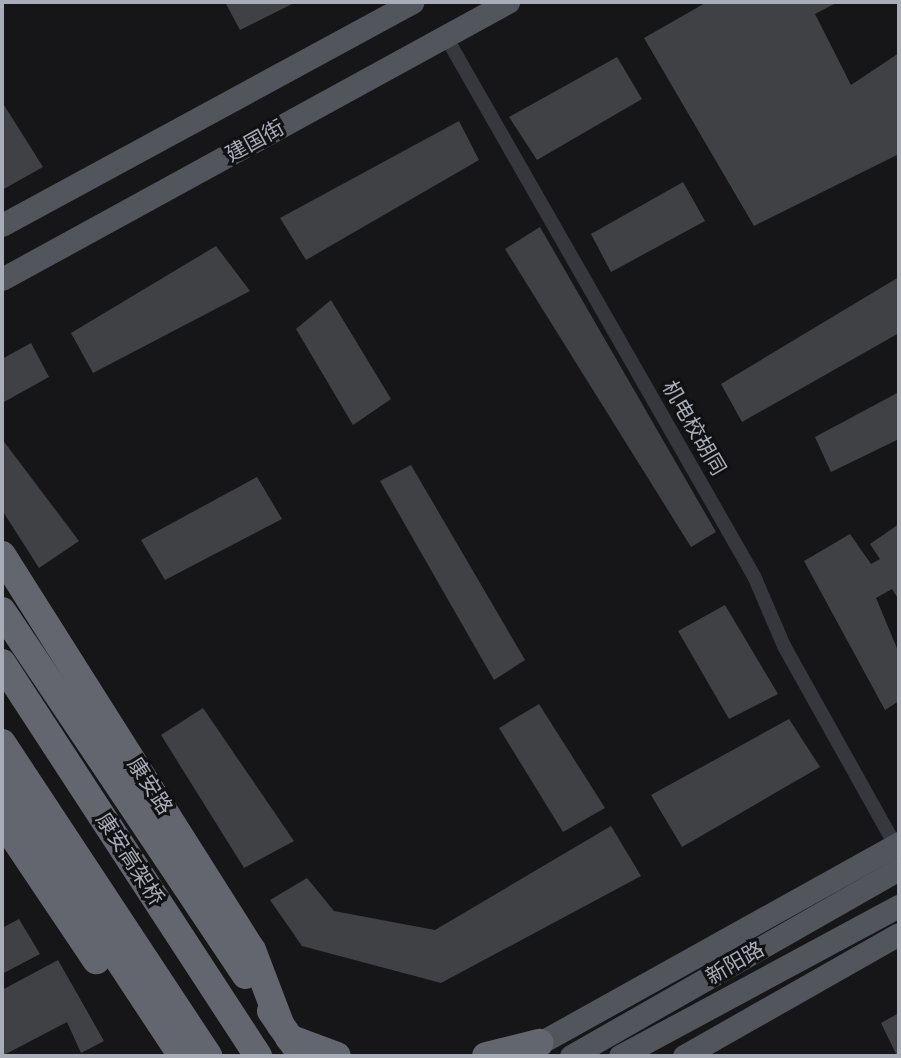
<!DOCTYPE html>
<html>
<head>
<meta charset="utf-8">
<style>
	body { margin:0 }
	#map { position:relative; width:901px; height:1058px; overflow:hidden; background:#161618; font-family:Raleway,"Noto Sans SC",sans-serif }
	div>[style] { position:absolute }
	.building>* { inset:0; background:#404145 }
	.street>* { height:14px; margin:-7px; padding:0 7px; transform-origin:7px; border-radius:7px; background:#37383d }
	.primary>* { height:23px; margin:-11.5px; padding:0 11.5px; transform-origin:11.5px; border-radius:11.5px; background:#53555c }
	.highway>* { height:28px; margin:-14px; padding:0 14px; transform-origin:14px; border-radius:14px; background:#63666e }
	span { translate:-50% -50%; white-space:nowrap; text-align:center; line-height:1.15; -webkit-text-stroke:6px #111113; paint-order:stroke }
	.street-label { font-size:21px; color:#a8adb8 }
	.frame { position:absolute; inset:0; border:4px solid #a8adb8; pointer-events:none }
</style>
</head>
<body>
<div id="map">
	<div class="building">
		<i style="clip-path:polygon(225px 2px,296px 2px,240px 30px)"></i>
		<i style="clip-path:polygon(707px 2px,838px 2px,815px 14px,851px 85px,899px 53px,899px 154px,754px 226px,644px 38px)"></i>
		<i style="clip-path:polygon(617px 57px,642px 99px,537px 160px,509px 117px)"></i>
		<i style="clip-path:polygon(4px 105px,43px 167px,2px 190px,2px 107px)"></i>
		<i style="clip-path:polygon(459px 121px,479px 160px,306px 260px,280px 218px)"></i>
		<i style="clip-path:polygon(683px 182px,705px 221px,611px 272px,591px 234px)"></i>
		<i style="clip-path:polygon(540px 227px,716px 532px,691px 547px,505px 249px)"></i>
		<i style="clip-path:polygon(216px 246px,250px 291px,93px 373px,71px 333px)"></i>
		<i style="clip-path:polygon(899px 277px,899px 333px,742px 422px,721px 384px)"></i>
		<i style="clip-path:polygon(331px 300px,391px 399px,353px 425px,296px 329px)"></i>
		<i style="clip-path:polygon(31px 343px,49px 377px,2px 403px,2px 359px)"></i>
		<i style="clip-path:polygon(899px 392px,899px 439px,831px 472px,815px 437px)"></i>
		<i style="clip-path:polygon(2px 439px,79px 541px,39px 568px,2px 510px)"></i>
		<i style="clip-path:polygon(411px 465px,525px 660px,494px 680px,380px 481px)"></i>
		<i style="clip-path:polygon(257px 477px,282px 519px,165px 580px,141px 540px)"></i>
		<i style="clip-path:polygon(899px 524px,899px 600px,892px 589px,876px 598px,899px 653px,899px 701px,885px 710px,804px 561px,850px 534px,871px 564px,880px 559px,870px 544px)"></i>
		<i style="clip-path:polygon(725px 605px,778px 694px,729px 719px,678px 631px)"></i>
		<i style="clip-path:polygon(539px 704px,605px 808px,563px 832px,499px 728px)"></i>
		<i style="clip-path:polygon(203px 708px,294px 841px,244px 868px,161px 735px)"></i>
		<i style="clip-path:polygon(789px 719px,820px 767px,682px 847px,651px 795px)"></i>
		<i style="clip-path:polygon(611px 826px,641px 876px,441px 983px,302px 946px,270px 900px,307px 878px,334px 911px,435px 930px)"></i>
		<i style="clip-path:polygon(19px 919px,40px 954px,2px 974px,2px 928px)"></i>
		<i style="clip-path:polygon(58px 960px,104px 1041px,81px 1053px,67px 1022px,2px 1056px,2px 990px)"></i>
		<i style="clip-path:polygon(899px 1013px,899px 1056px,897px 1056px,881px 1023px)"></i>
	</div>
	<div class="street">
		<i style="left:446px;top:37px;width:621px;rotate:60.26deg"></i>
		<i style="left:754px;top:576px;width:76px;rotate:66.8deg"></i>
		<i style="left:784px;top:646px;width:228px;rotate:60.8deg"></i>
	</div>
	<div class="primary">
		<i style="left:2px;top:225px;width:467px;rotate:-28.5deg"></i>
		<i style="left:2px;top:279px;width:577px;rotate:-28.7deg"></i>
		<i style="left:547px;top:1039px;width:403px;rotate:-29.1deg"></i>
		<i style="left:571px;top:1056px;width:378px;rotate:-29.7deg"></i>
		<i style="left:620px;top:1056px;width:317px;rotate:-28.3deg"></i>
		<i style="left:684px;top:1056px;width:247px;rotate:-29.6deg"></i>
	</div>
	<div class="highway">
		<i style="left:2px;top:555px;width:467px;rotate:57.7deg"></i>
		<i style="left:252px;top:950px;width:81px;rotate:69.1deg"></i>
		<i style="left:2px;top:611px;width:438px;rotate:56.2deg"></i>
		<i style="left:2px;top:663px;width:469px;rotate:56.9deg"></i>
		<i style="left:2px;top:743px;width:375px;rotate:56.6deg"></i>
		<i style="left:2px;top:783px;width:327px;rotate:56.6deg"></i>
		<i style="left:2px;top:820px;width:169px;rotate:56.1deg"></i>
		<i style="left:271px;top:1011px;width:55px;rotate:55.4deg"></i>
		<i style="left:289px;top:1038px;width:51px;rotate:20.6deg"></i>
		<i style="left:486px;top:1056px;width:55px;rotate:-13.8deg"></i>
	</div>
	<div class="street-label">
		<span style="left:255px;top:141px;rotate:-29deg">建国街</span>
		<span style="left:694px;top:428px;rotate:60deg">机电校胡同</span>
		<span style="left:150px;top:786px;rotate:57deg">康安路</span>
		<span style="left:130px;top:859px;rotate:57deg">康安高架桥</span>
		<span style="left:735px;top:963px;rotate:-30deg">新阳路</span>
	</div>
	<div class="frame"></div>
</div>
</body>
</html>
